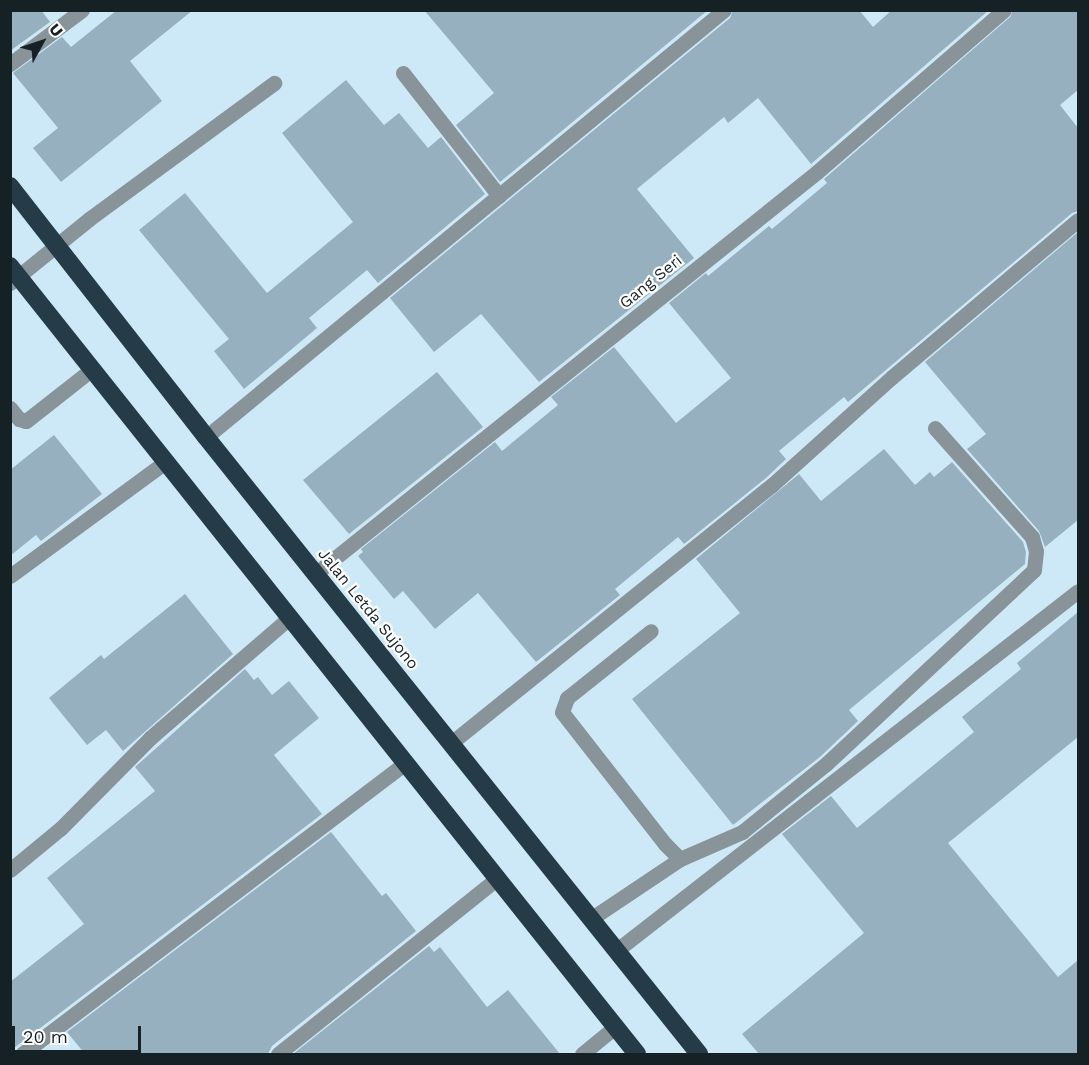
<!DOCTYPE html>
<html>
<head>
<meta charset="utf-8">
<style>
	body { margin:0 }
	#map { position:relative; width:1089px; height:1065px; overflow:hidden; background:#cde9f8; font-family:"Work Sans",sans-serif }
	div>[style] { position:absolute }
	.building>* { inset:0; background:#96b0bf }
	.lane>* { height:15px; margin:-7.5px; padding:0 7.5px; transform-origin:7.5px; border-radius:7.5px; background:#89949a }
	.street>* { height:15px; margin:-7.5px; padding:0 7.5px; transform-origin:7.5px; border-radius:7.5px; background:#89949a }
	.highway>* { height:18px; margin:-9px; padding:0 9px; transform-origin:9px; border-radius:9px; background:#253c48 }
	span { translate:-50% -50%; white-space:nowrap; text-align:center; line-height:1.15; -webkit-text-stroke:4.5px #fff; paint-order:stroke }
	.street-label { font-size:16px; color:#162126 }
	.frame { position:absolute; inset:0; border:12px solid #162126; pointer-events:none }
	.north { position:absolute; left:12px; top:12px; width:60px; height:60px; -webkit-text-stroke:4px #fff; paint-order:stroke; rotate:50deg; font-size:16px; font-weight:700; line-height:24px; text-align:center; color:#162126 }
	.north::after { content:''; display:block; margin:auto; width:21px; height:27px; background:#162126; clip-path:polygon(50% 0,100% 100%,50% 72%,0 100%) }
	.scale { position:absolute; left:12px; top:1026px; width:129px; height:27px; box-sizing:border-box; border:3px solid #162126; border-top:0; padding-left:8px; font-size:18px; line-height:21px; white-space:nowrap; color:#162126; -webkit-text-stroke:4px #fff; paint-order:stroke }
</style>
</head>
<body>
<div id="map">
	<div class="building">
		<i style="clip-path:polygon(10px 10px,41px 10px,50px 22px,10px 51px)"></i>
		<i style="clip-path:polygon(117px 10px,193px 10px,130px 61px,162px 101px,61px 182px,33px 148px,58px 128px,13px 73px,62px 37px,71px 47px)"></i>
		<i style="clip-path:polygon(424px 10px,708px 10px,500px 182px,456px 125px,494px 93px)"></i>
		<i style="clip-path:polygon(733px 10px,859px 10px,873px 27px,892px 10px,989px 10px,811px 164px,758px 98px,728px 123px,724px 117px,637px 189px,694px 258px,539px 382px,481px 314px,434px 352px,390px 298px,730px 18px)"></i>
		<i style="clip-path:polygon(1013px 10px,1078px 10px,1078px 90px,1060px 105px,1078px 128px,1078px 211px,1072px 213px,848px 402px,844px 397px,779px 451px,786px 459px,766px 478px,684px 544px,678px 537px,615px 589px,620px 595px,536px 662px,478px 593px,435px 629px,403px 591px,394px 599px,358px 556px,363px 552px,361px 549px,495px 442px,502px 451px,558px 405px,551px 397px,614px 347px,676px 423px,731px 378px,669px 303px,706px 273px,708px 276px,769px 226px,772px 229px,827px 183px,824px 179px,1010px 17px)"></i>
		<i style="clip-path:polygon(346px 80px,384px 125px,399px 113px,428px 148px,441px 137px,485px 194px,378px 283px,367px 270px,309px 318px,317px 328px,244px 389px,214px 351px,229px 339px,139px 230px,185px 193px,267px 293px,353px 222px,282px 133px)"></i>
		<i style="clip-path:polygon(1078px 232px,1078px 520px,1045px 547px,1039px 531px,967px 449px,986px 434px,925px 362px)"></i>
		<i style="clip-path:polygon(437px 372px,483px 427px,349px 534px,303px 480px)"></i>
		<i style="clip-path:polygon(54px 435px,102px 494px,41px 541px,36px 535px,10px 556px,10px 470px)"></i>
		<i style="clip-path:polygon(884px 449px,915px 485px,930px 472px,934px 477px,952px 462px,1023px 542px,1026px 552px,1025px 564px,849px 710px,858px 721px,820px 757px,733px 825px,632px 699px,740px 613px,696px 559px,799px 474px,821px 501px)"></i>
		<i style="clip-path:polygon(185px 594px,233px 654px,123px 751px,106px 730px,87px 745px,49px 698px,101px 655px,104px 659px)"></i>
		<i style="clip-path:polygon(1078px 612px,1078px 737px,948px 843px,1058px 977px,1078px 960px,1078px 1054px,759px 1054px,742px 1034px,864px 933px,782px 834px,831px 796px,857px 828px,974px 732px,962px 717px,1021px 669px,1017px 663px)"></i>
		<i style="clip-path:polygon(245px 669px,254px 680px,258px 677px,272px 695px,289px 681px,319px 718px,274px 755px,322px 814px,10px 1051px,10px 982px,84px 924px,47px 878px,155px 791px,135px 767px)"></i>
		<i style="clip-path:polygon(331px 832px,382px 896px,386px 893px,416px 931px,272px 1046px,268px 1054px,85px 1054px,67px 1032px)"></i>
		<i style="clip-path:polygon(429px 946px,434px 952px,440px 947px,487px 1007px,508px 990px,560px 1054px,293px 1054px)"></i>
	</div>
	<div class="lane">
		<i style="left:10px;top:283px;width:102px;rotate:-39deg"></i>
		<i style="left:89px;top:219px;width:230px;rotate:-36.3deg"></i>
		<i style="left:10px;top:408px;width:14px;rotate:51deg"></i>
		<i style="left:19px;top:419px;width:7px;rotate:16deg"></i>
		<i style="left:26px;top:421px;width:84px;rotate:-38.2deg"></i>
		<i style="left:680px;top:859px;width:68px;rotate:-23.5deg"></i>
		<i style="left:742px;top:832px;width:108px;rotate:-39deg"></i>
		<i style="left:826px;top:764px;width:284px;rotate:-43deg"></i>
		<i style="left:1034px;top:570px;width:19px;rotate:-84deg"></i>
		<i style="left:1036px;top:551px;width:15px;rotate:-106deg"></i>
		<i style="left:1032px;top:537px;width:146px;rotate:-131.7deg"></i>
		<i style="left:10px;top:870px;width:66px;rotate:-39.5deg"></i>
		<i style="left:61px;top:828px;width:127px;rotate:-45.3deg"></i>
		<i style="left:150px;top:738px;width:185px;rotate:-40.8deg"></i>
		<i style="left:592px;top:918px;width:106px;rotate:-33.8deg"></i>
		<i style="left:680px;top:859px;width:21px;rotate:-135deg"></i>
		<i style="left:665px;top:844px;width:167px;rotate:-128deg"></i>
		<i style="left:562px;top:712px;width:15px;rotate:-70deg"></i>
		<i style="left:567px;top:698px;width:107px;rotate:-38.6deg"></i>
	</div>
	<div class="street">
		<i style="left:10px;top:64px;width:90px;rotate:-36.9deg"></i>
		<i style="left:403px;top:73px;width:156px;rotate:52deg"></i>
		<i style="left:206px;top:437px;width:671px;rotate:-39.5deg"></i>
		<i style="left:315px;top:574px;width:643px;rotate:-38.69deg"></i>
		<i style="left:817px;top:172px;width:247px;rotate:-40.9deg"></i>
		<i style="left:10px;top:576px;width:192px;rotate:-36.3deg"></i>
		<i style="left:451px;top:743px;width:412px;rotate:-38.8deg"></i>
		<i style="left:772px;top:485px;width:161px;rotate:-42deg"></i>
		<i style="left:892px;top:377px;width:243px;rotate:-40.2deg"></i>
		<i style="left:617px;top:950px;width:584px;rotate:-37.91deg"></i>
		<i style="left:22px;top:1054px;width:482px;rotate:-37.2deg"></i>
		<i style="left:278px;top:1054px;width:282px;rotate:-38.7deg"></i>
		<i style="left:582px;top:1054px;width:43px;rotate:-39.3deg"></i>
	</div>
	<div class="highway">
		<i style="left:10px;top:186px;width:318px;rotate:52deg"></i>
		<i style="left:206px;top:437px;width:790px;rotate:51.37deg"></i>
		<i style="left:10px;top:266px;width:1007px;rotate:51.49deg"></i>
	</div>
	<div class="street-label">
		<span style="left:651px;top:282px;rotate:-39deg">Gang Seri</span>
		<span style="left:368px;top:609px;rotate:51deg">Jalan Letda Sujono</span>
	</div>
	<div class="frame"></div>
	<div class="north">U</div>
	<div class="scale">20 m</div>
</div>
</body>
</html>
